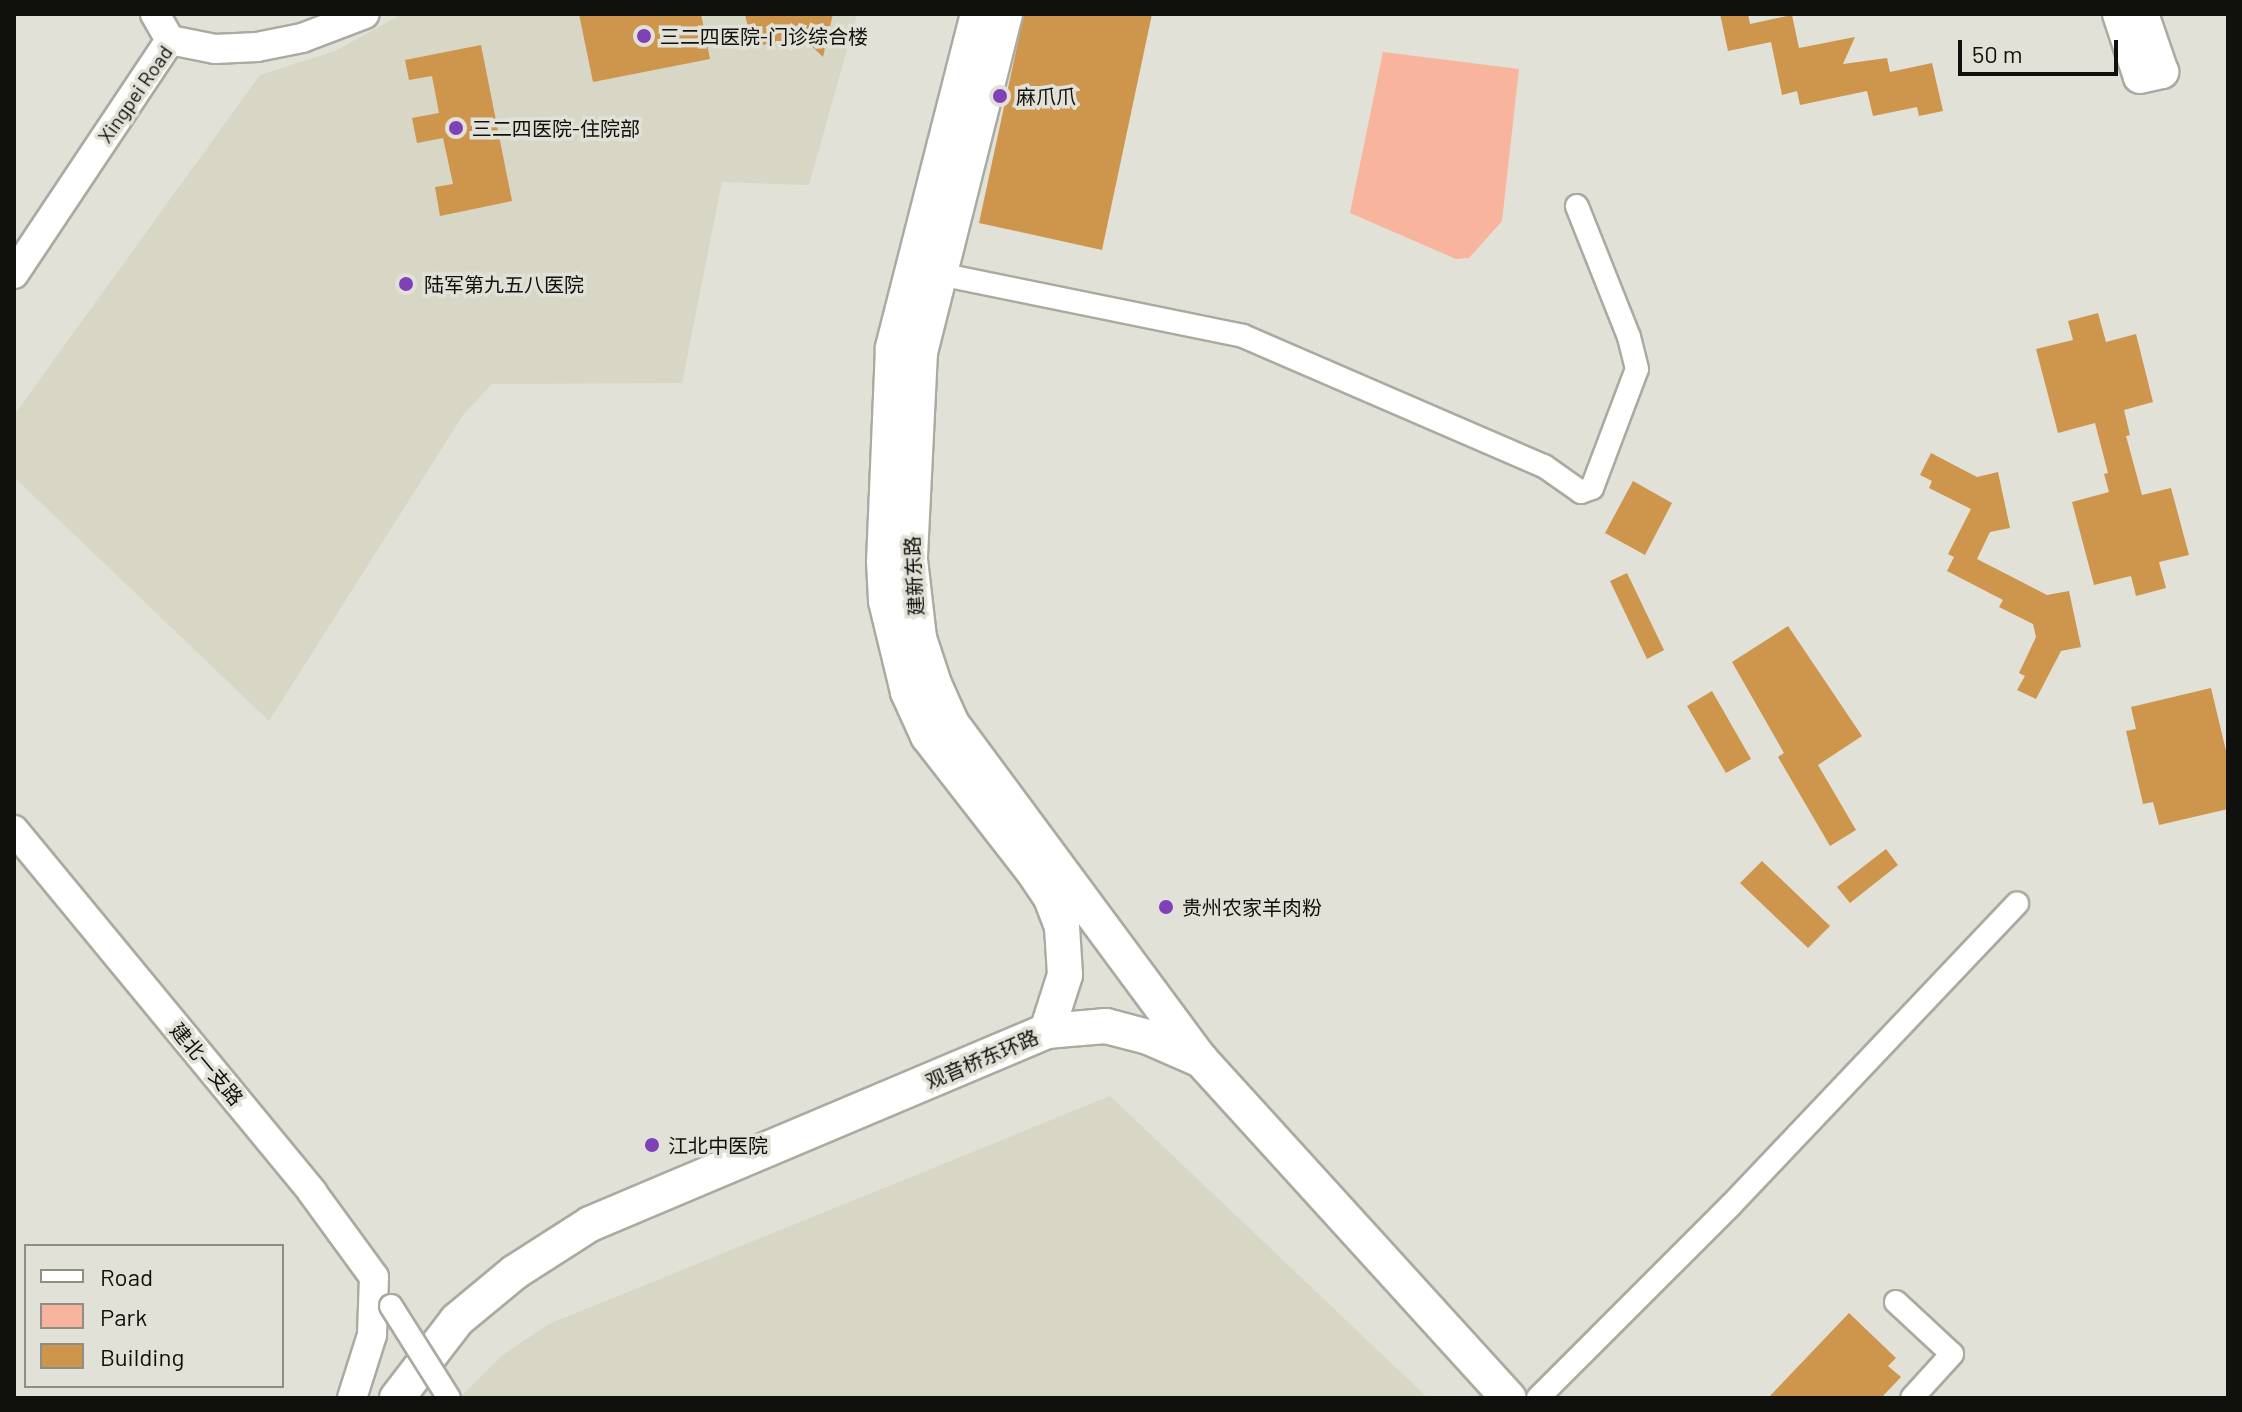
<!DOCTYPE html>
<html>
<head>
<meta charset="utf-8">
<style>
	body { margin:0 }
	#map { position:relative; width:2242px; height:1412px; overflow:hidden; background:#e2e1d7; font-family:Barlow,"Noto Sans SC",sans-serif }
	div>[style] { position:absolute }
	.built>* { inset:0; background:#d8d6c4 }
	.green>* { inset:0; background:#f8b49c }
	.building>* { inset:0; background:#ce954c }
	.roads { filter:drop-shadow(2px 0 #abaaa0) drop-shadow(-2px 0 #abaaa0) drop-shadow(0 2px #abaaa0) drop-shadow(0 -2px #abaaa0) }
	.minor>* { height:22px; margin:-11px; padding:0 11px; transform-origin:11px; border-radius:11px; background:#fff }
	.tertiary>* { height:28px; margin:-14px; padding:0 14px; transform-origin:14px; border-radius:14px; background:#fff }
	.secondary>* { height:32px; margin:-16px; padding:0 16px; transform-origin:16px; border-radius:16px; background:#fff }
	.primary>* { height:34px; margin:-17px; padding:0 17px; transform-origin:17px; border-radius:17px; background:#fff }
	.bridges { filter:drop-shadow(2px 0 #abaaa0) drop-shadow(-2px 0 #abaaa0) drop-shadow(0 2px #abaaa0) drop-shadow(0 -2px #abaaa0) }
	.minor-bridge>* { height:22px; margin:-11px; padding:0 11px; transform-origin:11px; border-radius:11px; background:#fff }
	.dots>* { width:22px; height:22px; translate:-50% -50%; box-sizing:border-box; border:4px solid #e2e1d7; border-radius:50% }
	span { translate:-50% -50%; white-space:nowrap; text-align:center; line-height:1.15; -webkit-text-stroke:7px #e2e1d7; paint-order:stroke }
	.poi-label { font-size:20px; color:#10100d }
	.left { translate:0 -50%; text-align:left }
	.street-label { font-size:20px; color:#10100d }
	.frame { position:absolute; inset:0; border:16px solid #10100d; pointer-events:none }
	.legend { position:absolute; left:24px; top:1244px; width:260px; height:144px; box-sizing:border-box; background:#e2e1d7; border:2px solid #8e8d86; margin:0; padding:10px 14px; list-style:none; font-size:24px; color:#10100d }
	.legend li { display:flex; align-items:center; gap:16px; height:40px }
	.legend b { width:40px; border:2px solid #8e8d86 }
	.scale { position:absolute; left:1958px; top:40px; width:160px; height:36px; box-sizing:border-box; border:4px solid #10100d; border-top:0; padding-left:10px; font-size:24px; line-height:28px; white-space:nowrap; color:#10100d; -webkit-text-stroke:6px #e2e1d7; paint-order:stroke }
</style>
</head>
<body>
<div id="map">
	<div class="built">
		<i style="clip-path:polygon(402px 14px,857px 14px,809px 185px,722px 182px,682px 383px,492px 384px,463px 415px,269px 721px,14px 477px,14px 415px,260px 75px,335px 51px)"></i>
		<i style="clip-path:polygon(1110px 1096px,1428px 1398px,459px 1398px,504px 1354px,549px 1324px)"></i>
	</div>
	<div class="green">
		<i style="clip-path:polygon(1383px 52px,1519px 69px,1502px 221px,1469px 258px,1456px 259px,1350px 213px)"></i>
	</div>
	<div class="building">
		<i style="clip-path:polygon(579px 14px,701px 14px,710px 59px,593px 82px)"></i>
		<i style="clip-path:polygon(745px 14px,833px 14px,823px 57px,802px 37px,752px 47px)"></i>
		<i style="clip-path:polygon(1024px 14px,1152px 14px,1102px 250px,979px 223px)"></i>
		<i style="clip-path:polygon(1720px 14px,1748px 14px,1750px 24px,1792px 15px,1799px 48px,1855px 37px,1843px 64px,1887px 58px,1890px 72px,1932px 63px,1943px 111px,1919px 116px,1917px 107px,1873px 116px,1867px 91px,1800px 105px,1797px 91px,1782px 95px,1771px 42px,1728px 51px)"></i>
		<i style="clip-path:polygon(481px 45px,512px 201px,440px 216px,435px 187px,453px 184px,443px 138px,417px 143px,412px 118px,439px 113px,432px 76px,409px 80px,405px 60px)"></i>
		<i style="clip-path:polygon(2098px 313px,2106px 342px,2136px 334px,2153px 402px,2124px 410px,2130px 435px,2126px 436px,2142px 495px,2171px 488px,2189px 555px,2159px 562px,2166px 588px,2136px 596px,2131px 576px,2094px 585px,2072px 502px,2109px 492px,2104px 474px,2108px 473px,2095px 423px,2058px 433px,2036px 349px,2073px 340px,2068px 321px)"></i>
		<i style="clip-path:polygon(1931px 453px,1977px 477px,1998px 472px,2010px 528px,1990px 532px,1977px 559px,2047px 595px,2069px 591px,2081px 647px,2061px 651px,2036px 699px,2017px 690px,2025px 676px,2019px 673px,2036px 637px,2033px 624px,1999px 607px,2003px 600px,1947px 571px,1954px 557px,1948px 554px,1971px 509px,1929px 488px,1932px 481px,1920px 475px)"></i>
		<i style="clip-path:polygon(1633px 481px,1672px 503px,1645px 555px,1605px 533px)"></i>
		<i style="clip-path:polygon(1627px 573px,1664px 650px,1647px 659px,1610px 581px)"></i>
		<i style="clip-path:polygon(1788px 626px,1862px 736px,1818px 765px,1856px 830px,1830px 846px,1778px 757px,1784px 753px,1732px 662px)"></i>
		<i style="clip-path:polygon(2211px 688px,2228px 759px,2228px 809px,2159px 825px,2153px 802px,2143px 804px,2126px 731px,2136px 729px,2131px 707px)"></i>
		<i style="clip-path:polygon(1712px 691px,1751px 759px,1726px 773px,1687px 706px)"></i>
		<i style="clip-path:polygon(1886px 849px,1898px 865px,1850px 903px,1837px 887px)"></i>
		<i style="clip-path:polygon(1762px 861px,1830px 926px,1808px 948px,1740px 883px)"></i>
		<i style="clip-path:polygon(1849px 1313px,1896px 1358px,1888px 1366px,1901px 1377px,1881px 1398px,1768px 1398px)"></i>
	</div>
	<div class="roads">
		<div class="minor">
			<i style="left:939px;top:274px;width:310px;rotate:11.5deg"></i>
			<i style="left:1243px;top:336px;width:328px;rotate:23.4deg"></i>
			<i style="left:1544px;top:466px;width:45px;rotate:35.1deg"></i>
			<i style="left:1581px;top:492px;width:12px;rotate:-20deg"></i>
			<i style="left:1592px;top:488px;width:127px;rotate:-69.3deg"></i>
			<i style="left:1637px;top:369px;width:33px;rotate:-104deg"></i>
			<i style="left:1629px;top:337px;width:141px;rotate:-111.7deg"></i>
			<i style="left:1896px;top:1302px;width:76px;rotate:42.9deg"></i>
			<i style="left:1952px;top:1354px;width:59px;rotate:132.3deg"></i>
			<i style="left:1538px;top:1398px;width:272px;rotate:-45deg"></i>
			<i style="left:1730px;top:1206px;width:417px;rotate:-46.5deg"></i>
		</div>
		<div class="tertiary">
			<i style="left:155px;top:14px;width:30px;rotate:60deg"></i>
			<i style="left:14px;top:274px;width:281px;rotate:-56.3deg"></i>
			<i style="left:170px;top:40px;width:46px;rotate:11.3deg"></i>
			<i style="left:215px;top:49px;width:42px;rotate:-2.7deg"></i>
			<i style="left:257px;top:47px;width:46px;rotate:-11.3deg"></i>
			<i style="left:302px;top:38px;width:67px;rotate:-20.9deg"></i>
			<i style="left:14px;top:830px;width:469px;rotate:50.5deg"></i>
			<i style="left:312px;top:1192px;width:105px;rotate:53.9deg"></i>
			<i style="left:374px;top:1277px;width:58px;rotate:92deg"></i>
			<i style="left:372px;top:1335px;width:66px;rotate:107.6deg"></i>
		</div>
		<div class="secondary">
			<i style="left:2119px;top:14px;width:66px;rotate:71.6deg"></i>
			<i style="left:2140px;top:77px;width:23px;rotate:-13deg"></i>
			<i style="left:2162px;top:72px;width:61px;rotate:-109deg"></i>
		</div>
		<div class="primary">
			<i style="left:978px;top:14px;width:345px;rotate:104.3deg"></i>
			<i style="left:893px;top:348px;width:213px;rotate:92.4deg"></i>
			<i style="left:884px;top:561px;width:40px;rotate:87.1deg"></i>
			<i style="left:886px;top:601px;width:94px;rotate:76.4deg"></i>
			<i style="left:908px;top:692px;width:48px;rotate:65.6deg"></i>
			<i style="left:928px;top:736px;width:171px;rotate:52.1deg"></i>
			<i style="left:1033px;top:871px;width:32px;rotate:56deg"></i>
			<i style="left:1051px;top:898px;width:31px;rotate:69deg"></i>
			<i style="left:1062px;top:927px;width:48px;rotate:86.4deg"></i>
			<i style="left:1065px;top:975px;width:59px;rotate:107.8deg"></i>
			<i style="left:1005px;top:14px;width:349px;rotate:104.1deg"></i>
			<i style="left:920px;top:352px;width:208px;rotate:92.8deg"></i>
			<i style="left:910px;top:560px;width:79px;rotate:83.4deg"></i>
			<i style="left:919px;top:638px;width:48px;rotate:71.9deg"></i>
			<i style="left:934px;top:684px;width:44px;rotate:65.8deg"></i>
			<i style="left:952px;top:724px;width:414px;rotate:53.5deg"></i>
			<i style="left:397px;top:1398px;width:98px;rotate:-52.4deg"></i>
			<i style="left:457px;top:1320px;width:75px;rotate:-39.6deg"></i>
			<i style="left:515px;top:1272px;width:89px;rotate:-32.6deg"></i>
			<i style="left:590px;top:1224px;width:496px;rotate:-22.9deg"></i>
			<i style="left:1047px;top:1031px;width:59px;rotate:-4.8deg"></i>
			<i style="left:1106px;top:1026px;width:43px;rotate:14.7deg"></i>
			<i style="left:1148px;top:1037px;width:58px;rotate:23.5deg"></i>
			<i style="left:1201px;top:1060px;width:457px;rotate:47.7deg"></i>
		</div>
	</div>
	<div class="bridges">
		<div class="minor-bridge">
			<i style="left:391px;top:1306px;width:109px;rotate:57.8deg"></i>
		</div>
	</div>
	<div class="dots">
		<i style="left:644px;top:36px;background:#7f41b7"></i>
		<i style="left:1000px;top:96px;background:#7f41b7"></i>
		<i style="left:456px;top:128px;background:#7f41b7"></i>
		<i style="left:406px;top:284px;background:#7f41b7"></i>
		<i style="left:1166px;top:907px;background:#7f41b7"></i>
		<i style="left:652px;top:1145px;background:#7f41b7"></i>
	</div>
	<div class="poi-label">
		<span class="left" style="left:660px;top:36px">三二四医院-门诊综合楼</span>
		<span class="left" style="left:1016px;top:96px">麻爪爪</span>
		<span class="left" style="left:472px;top:128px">三二四医院-住院部</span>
		<span class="left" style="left:424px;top:284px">陆军第九五八医院</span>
		<span class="left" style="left:1182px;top:907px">贵州农家羊肉粉</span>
		<span class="left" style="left:668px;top:1145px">江北中医院</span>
	</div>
	<div class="street-label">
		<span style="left:135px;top:94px;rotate:-55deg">Xingpei Road</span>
		<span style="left:914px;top:576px;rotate:-93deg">建新东路</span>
		<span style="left:982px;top:1059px;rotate:-23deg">观音桥东环路</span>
		<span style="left:207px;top:1064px;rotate:50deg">建北一支路</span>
	</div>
	<div class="frame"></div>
	<ul class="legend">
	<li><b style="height:10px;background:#fff"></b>Road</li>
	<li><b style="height:22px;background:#f8b49c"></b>Park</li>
	<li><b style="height:22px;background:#ce954c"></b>Building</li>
	</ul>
	<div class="scale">50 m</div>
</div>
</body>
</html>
